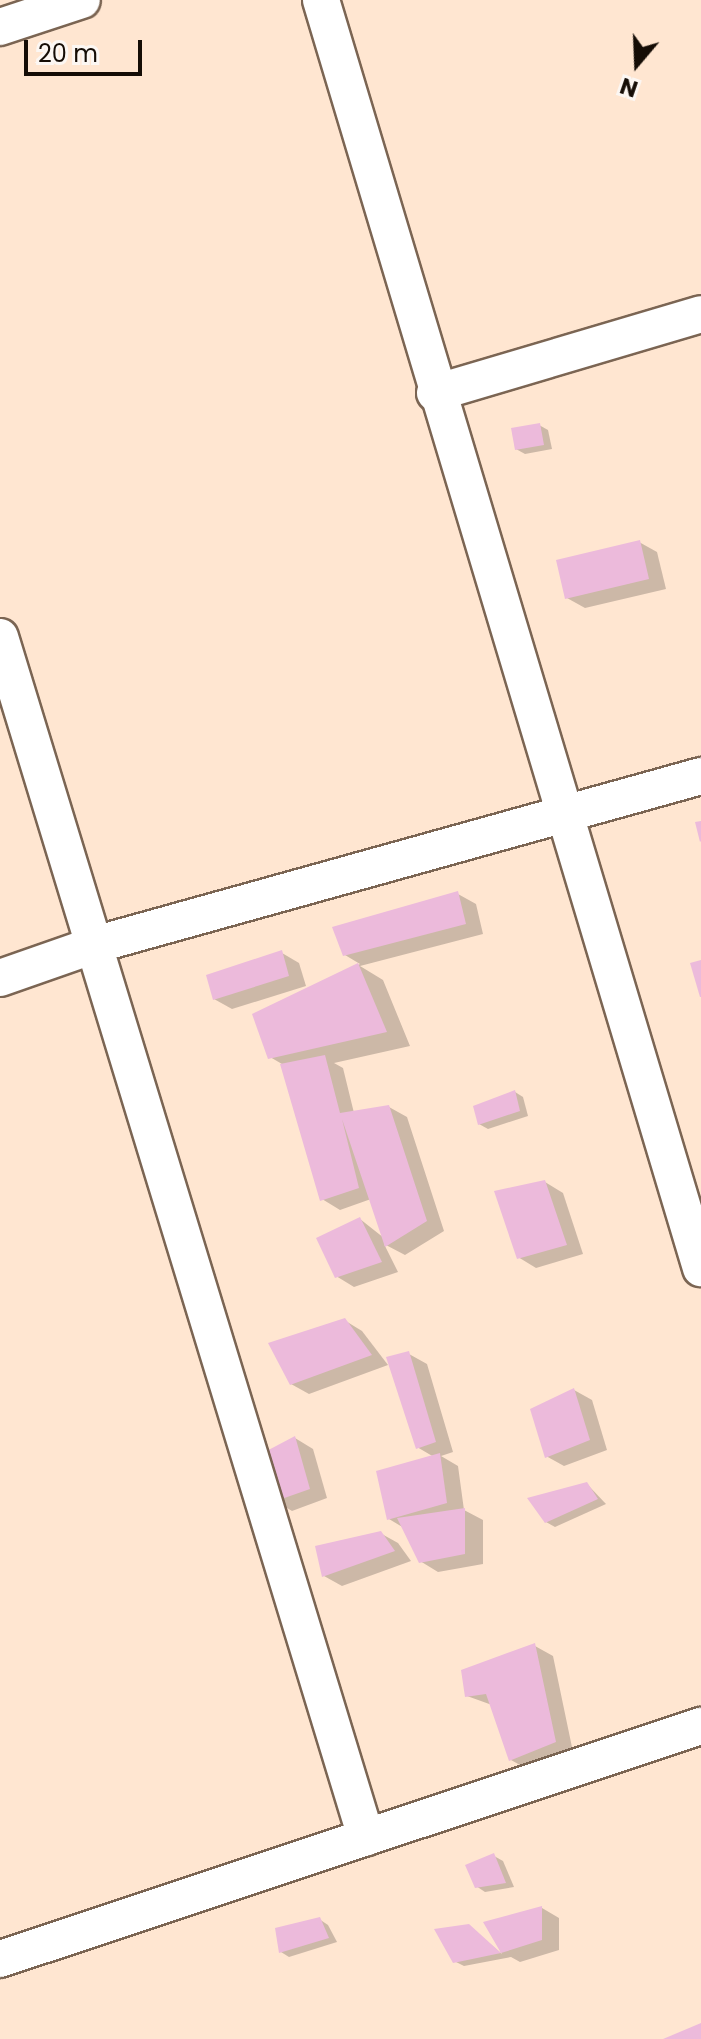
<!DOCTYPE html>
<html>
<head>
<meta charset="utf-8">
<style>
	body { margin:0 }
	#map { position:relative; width:701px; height:2039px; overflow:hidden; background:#ffe6d1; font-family:Poppins,sans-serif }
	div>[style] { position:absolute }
	.shadow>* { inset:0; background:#0003 }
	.building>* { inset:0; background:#ecbadb }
	.roads { filter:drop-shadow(2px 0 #7b6553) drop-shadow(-2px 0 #7b6553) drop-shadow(0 2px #7b6553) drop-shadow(0 -2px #7b6553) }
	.street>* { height:36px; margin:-18px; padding:0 18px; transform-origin:18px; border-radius:18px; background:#fff }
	span { translate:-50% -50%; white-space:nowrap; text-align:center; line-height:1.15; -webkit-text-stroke:6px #fcf7f3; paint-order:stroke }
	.north { position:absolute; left:597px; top:24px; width:80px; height:80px; -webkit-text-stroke:6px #fcf7f3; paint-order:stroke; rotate:199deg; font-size:22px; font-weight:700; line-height:32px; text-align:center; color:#150d06 }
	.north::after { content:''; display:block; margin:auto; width:28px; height:36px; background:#150d06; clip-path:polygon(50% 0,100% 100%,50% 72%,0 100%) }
	.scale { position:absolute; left:24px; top:40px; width:118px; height:36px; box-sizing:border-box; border:4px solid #150d06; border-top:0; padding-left:10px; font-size:24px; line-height:28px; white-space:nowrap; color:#150d06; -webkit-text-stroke:6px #fcf7f3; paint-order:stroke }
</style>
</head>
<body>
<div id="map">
	<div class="shadow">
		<i style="clip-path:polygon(539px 425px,548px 430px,552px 449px,525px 454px,516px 449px)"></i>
		<i style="clip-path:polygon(639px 542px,657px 552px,666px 589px,585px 608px,567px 598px)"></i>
		<i style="clip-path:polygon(458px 894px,476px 904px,483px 934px,360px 966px,383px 980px,410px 1046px,334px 1063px,343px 1068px,354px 1113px,389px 1107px,407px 1117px,444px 1231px,405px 1255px,384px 1244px,398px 1272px,354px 1287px,336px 1276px,360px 1219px,384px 1238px,371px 1199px,340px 1210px,322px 1199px,282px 1064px,270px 1057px,254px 1015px,360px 964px,345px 955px)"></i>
		<i style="clip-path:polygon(282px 953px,299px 963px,306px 986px,232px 1009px,214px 999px)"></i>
		<i style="clip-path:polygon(515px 1092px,523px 1097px,528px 1116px,488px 1129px,479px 1124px)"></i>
		<i style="clip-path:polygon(545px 1182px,563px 1193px,583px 1254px,536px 1268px,518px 1257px)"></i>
		<i style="clip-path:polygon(344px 1320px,362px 1331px,388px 1365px,309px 1394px,291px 1384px)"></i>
		<i style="clip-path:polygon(409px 1354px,427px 1364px,453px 1452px,441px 1456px,458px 1466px,464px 1510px,483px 1520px,483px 1564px,438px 1572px,420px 1561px,404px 1528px,389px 1519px,434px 1457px,417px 1447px)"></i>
		<i style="clip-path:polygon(574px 1390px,592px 1400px,607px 1450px,564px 1466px,546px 1456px)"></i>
		<i style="clip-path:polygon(295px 1438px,313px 1449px,327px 1498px,292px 1511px,274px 1500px)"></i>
		<i style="clip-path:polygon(587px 1484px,606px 1504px,555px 1527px,546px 1522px)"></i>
		<i style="clip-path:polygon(380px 1533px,398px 1543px,411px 1561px,342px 1586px,324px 1576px)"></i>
		<i style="clip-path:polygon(535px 1646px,553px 1656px,573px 1752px,529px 1770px,511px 1760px,492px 1705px,467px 1696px)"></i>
		<i style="clip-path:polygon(494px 1856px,503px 1861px,514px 1887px,485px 1892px,476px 1886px)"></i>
		<i style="clip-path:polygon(542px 1908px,559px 1918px,559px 1950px,520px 1962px,511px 1957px,464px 1966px,454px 1961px,469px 1926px,502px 1954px,486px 1923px)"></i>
		<i style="clip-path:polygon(319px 1919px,328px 1925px,337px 1942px,289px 1957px,281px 1952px)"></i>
	</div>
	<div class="building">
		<i style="clip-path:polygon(540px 423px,544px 445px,515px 450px,511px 428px)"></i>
		<i style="clip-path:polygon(640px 540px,649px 579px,565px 599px,556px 560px)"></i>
		<i style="clip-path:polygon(701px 821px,701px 841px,700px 842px,695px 822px)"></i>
		<i style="clip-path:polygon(458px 891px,466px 924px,343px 956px,332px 927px)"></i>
		<i style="clip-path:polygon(282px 950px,289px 976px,213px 1000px,206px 975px)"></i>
		<i style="clip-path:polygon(701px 960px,701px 997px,700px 997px,690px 963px)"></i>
		<i style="clip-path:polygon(358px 963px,387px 1032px,268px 1059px,252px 1014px)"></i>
		<i style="clip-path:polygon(325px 1055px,340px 1113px,389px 1105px,427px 1221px,385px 1247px,342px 1119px,359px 1188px,320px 1201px,280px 1064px)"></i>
		<i style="clip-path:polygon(515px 1090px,520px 1111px,478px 1125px,473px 1106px)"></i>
		<i style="clip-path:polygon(545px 1180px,567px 1245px,517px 1259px,494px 1191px)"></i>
		<i style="clip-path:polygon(360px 1217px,382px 1262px,335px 1278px,316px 1238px)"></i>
		<i style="clip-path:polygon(345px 1318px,372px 1355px,290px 1385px,268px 1343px)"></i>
		<i style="clip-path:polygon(409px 1351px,436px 1442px,416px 1449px,386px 1357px)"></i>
		<i style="clip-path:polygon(574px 1388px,590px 1440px,545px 1458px,530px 1409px)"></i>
		<i style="clip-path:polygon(295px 1436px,310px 1489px,273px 1502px,259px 1455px)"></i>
		<i style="clip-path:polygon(440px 1453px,447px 1503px,387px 1520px,376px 1471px)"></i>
		<i style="clip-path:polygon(587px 1482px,598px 1499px,545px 1523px,527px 1498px)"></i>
		<i style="clip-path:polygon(465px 1508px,465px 1554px,419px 1563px,397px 1518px)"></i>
		<i style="clip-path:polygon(381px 1531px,395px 1551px,322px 1577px,315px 1546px)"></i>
		<i style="clip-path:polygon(535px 1643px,556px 1742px,509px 1761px,486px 1694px,465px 1697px,461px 1670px)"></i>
		<i style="clip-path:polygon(494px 1853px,506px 1883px,475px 1888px,465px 1865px)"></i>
		<i style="clip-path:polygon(542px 1906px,542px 1940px,501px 1953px,453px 1963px,434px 1929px,469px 1924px,501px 1953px,483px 1922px)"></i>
		<i style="clip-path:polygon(320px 1917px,329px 1938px,279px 1953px,275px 1928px)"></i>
		<i style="clip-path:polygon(701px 2023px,701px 2039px,663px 2039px)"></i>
	</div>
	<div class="roads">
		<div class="street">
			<i style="left:321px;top:0;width:1324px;rotate:73.32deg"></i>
			<i style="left:0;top:27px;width:86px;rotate:-18.2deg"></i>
			<i style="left:435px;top:393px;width:277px;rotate:-16.5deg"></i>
			<i style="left:0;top:637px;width:1255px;rotate:73.04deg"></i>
			<i style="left:0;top:978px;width:100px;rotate:-19.3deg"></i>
			<i style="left:94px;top:945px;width:630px;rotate:-15.56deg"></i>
			<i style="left:0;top:1959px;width:739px;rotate:-18.39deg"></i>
		</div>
	</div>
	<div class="north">N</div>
	<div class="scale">20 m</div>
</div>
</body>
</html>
